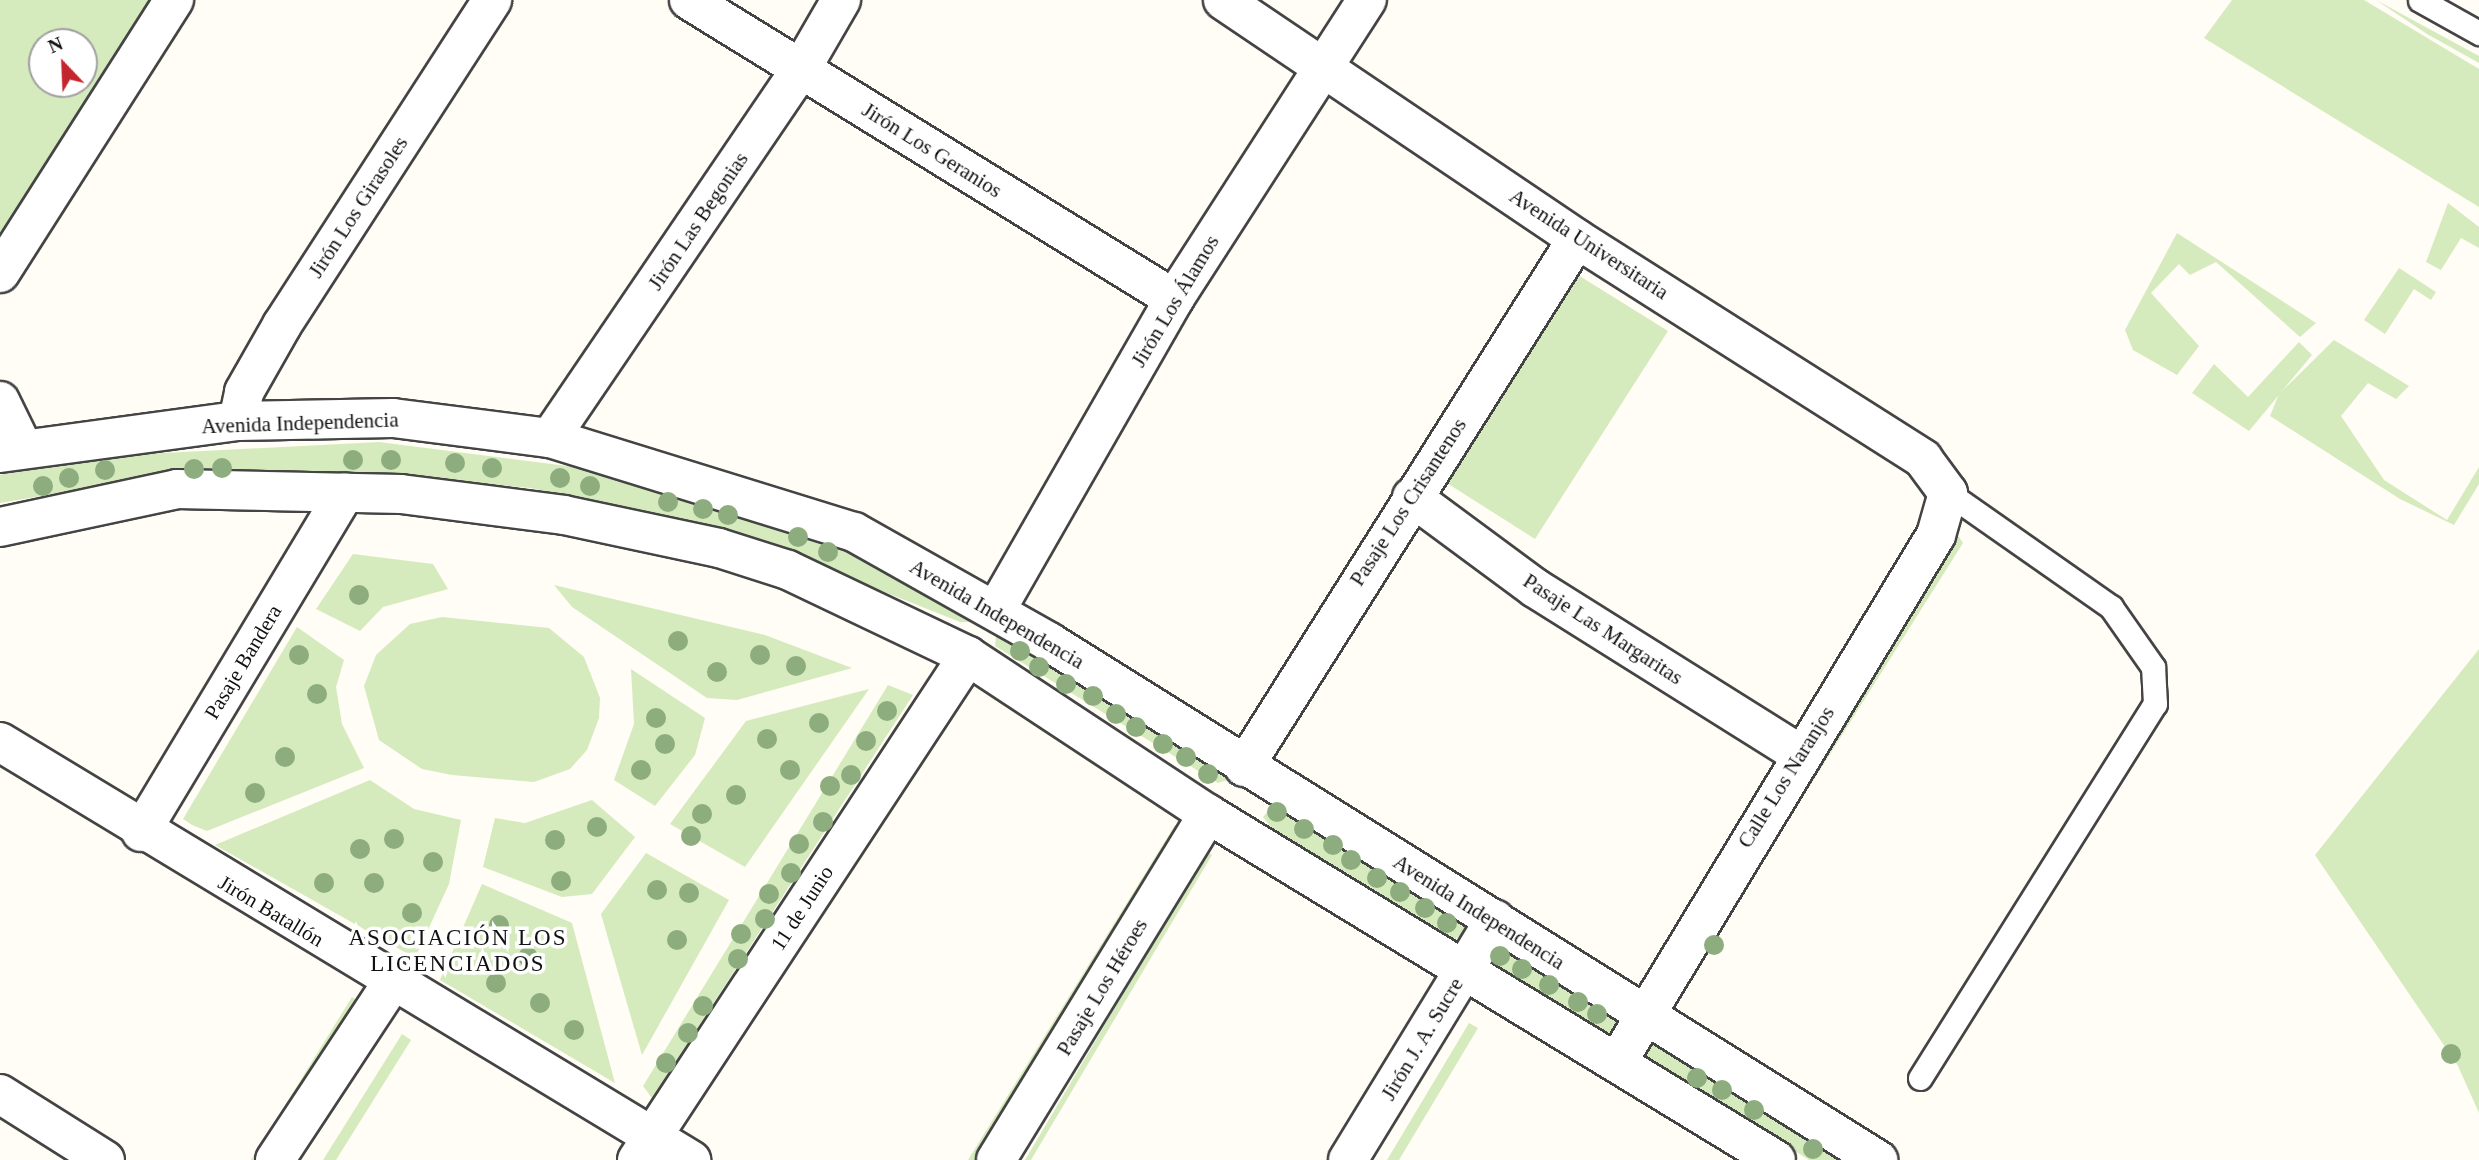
<!DOCTYPE html>
<html>
<head>
<meta charset="utf-8">
<style>
	body { margin:0 }
	#map { position:relative; width:2479px; height:1160px; overflow:hidden; background:#fffdf5; font-family:"Times New Roman",serif }
	div>[style] { position:absolute }
	.green>* { inset:0; background:#d5ebbd }
	.roads { filter:drop-shadow(2px 0 #444) drop-shadow(-2px 0 #444) drop-shadow(0 2px #444) drop-shadow(0 -2px #444) }
	.service>* { height:23px; margin:-11.5px; padding:0 11.5px; transform-origin:11.5px; border-radius:11.5px; background:#fff }
	.minor>* { height:38px; margin:-19px; padding:0 19px; transform-origin:19px; border-radius:19px; background:#fff }
	.tertiary>* { height:38px; margin:-19px; padding:0 19px; transform-origin:19px; border-radius:19px; background:#fff }
	.trees>* { width:20px; height:20px; margin:-10px; border-radius:50%; background:#8dad7f }
	span { translate:-50% -50%; white-space:nowrap; text-align:center; line-height:1.15; -webkit-text-stroke:7px #fff; paint-order:stroke }
	.street-label { font-size:21px; color:#111 }
	.neighbourhood-label { font-size:23px; color:#111; letter-spacing:2px }
	.north { position:absolute; left:28px; top:28px; width:70px; height:70px; box-sizing:border-box; background:#fff; border:2px solid #a0a0a0; border-radius:50%; rotate:337deg; font-size:19px; font-weight:700; line-height:28px; text-align:center; color:#111 }
	.north::after { content:''; display:block; margin:auto; width:24px; height:32px; background:#c4262e; clip-path:polygon(50% 0,100% 100%,50% 72%,0 100%) }
</style>
</head>
<body>
<div id="map">
	<div class="green">
		<i style="clip-path:polygon(evenodd,0 0,154px 0,0 238px,0 0,42px 42px,84px 42px,84px 84px,42px 84px,42px 42px)"></i>
		<i style="clip-path:polygon(2232px 0,2364px 0,2479px 69px,2479px 207px,2204px 38px)"></i>
		<i style="clip-path:polygon(2376px 0,2479px 56px,2479px 63px,2427px 34px)"></i>
		<i style="clip-path:polygon(2448px 203px,2479px 227px,2479px 248px,2461px 238px,2441px 270px,2426px 262px)"></i>
		<i style="clip-path:polygon(2177px 233px,2316px 323px,2300px 337px,2216px 262px,2190px 275px,2179px 264px,2151px 293px,2199px 346px,2177px 375px,2133px 350px,2125px 330px)"></i>
		<i style="clip-path:polygon(2399px 268px,2436px 292px,2431px 300px,2414px 289px,2385px 334px,2364px 320px)"></i>
		<i style="clip-path:polygon(1570px 270px,1668px 331px,1535px 539px,1439px 478px)"></i>
		<i style="clip-path:polygon(2334px 340px,2409px 386px,2396px 399px,2368px 383px,2341px 416px,2384px 480px,2447px 520px,2479px 467px,2479px 484px,2454px 525px,2400px 499px,2270px 416px,2279px 394px)"></i>
		<i style="clip-path:polygon(2299px 342px,2312px 355px,2249px 431px,2192px 393px,2214px 364px,2248px 397px)"></i>
		<i style="clip-path:polygon(379px 442px,575px 467px,759px 509px,880px 553px,976px 622px,960px 622px,744px 536px,531px 488px,389px 475px,134px 480px,0 503px,0 475px,23px 467px,125px 455px)"></i>
		<i style="clip-path:polygon(1955px 531px,1963px 543px,1689px 978px)"></i>
		<i style="clip-path:polygon(353px 554px,433px 564px,448px 589px,383px 607px,360px 631px,316px 609px)"></i>
		<i style="clip-path:polygon(554px 585px,765px 635px,852px 668px,737px 700px,707px 698px,572px 607px)"></i>
		<i style="clip-path:polygon(442px 617px,549px 628px,584px 657px,600px 698px,599px 718px,587px 750px,570px 769px,534px 782px,452px 775px,422px 769px,379px 740px,364px 686px,376px 655px,410px 624px)"></i>
		<i style="clip-path:polygon(297px 627px,344px 660px,336px 687px,342px 724px,364px 768px,207px 831px,192px 825px,183px 819px)"></i>
		<i style="clip-path:polygon(997px 628px,1232px 774px,1230px 779px,1218px 783px,995px 646px)"></i>
		<i style="clip-path:polygon(2479px 649px,2479px 1113px,2458px 1066px,2315px 855px)"></i>
		<i style="clip-path:polygon(631px 669px,705px 718px,695px 755px,655px 806px,614px 780px,634px 724px)"></i>
		<i style="clip-path:polygon(888px 685px,913px 695px,652px 1098px,643px 1086px)"></i>
		<i style="clip-path:polygon(869px 689px,745px 867px,670px 824px,746px 721px)"></i>
		<i style="clip-path:polygon(370px 780px,414px 809px,461px 820px,449px 884px,415px 958px,215px 845px)"></i>
		<i style="clip-path:polygon(592px 800px,635px 837px,592px 894px,562px 897px,483px 867px,495px 818px,525px 823px)"></i>
		<i style="clip-path:polygon(1274px 804px,1468px 924px,1469px 930px,1455px 939px,1271px 827px,1263px 817px)"></i>
		<i style="clip-path:polygon(1175px 825px,1186px 832px,983px 1160px,968px 1160px)"></i>
		<i style="clip-path:polygon(1207px 852px,1212px 855px,1031px 1160px,1025px 1160px)"></i>
		<i style="clip-path:polygon(646px 853px,729px 900px,642px 1055px,601px 914px)"></i>
		<i style="clip-path:polygon(482px 884px,572px 923px,615px 1083px,440px 980px)"></i>
		<i style="clip-path:polygon(1497px 942px,1628px 1021px,1615px 1039px,1489px 961px)"></i>
		<i style="clip-path:polygon(352px 997px,363px 1004px,265px 1160px,251px 1160px)"></i>
		<i style="clip-path:polygon(1469px 1023px,1478px 1028px,1399px 1160px,1387px 1160px)"></i>
		<i style="clip-path:polygon(402px 1034px,411px 1040px,336px 1160px,323px 1160px)"></i>
		<i style="clip-path:polygon(1652px 1040px,1849px 1160px,1809px 1160px,1644px 1056px)"></i>
	</div>
	<div class="roads">
		<div class="service">
			<i style="left:2420px;top:0;width:68px;rotate:29.2deg"></i>
			<i style="left:1920px;top:1078px;width:442px;rotate:-57.9deg"></i>
			<i style="left:2155px;top:704px;width:37px;rotate:-93deg"></i>
			<i style="left:2153px;top:667px;width:73px;rotate:-125deg"></i>
			<i style="left:2111px;top:607px;width:199px;rotate:-145deg"></i>
		</div>
		<div class="minor">
			<i style="left:689px;top:0;width:570px;rotate:31.65deg"></i>
			<i style="left:1223px;top:0;width:427px;rotate:34deg"></i>
			<i style="left:1577px;top:239px;width:410px;rotate:32.4deg"></i>
			<i style="left:1923px;top:459px;width:42px;rotate:53.7deg"></i>
			<i style="left:1948px;top:493px;width:44px;rotate:105.9deg"></i>
			<i style="left:1936px;top:535px;width:612px;rotate:121.17deg"></i>
			<i style="left:0;top:273px;width:324px;rotate:-57.5deg"></i>
			<i style="left:0;top:401px;width:52px;rotate:63.9deg"></i>
			<i style="left:238px;top:421px;width:30px;rotate:-78deg"></i>
			<i style="left:244px;top:392px;width:77px;rotate:-60.4deg"></i>
			<i style="left:282px;top:325px;width:387px;rotate:-57.1deg"></i>
			<i style="left:550px;top:438px;width:446px;rotate:-55.8deg"></i>
			<i style="left:801px;top:69px;width:80px;rotate:-59.9deg"></i>
			<i style="left:1412px;top:497px;width:153px;rotate:36.5deg"></i>
			<i style="left:1535px;top:588px;width:313px;rotate:32.1deg"></i>
			<i style="left:996px;top:610px;width:358px;rotate:-60.2deg"></i>
			<i style="left:1174px;top:299px;width:356px;rotate:-57.2deg"></i>
			<i style="left:0;top:742px;width:808px;rotate:31.17deg"></i>
			<i style="left:1244px;top:767px;width:624px;rotate:-57.76deg"></i>
			<i style="left:141px;top:832px;width:396px;rotate:-59deg"></i>
			<i style="left:0;top:1094px;width:124px;rotate:32.2deg"></i>
			<i style="left:275px;top:1160px;width:211px;rotate:-56.6deg"></i>
			<i style="left:637px;top:1160px;width:603px;rotate:-56.71deg"></i>
			<i style="left:996px;top:1160px;width:406px;rotate:-58.5deg"></i>
			<i style="left:1348px;top:1160px;width:282px;rotate:-58.6deg"></i>
		</div>
		<div class="tertiary">
			<i style="left:0;top:453px;width:240px;rotate:-7.7deg"></i>
			<i style="left:238px;top:421px;width:155px;rotate:-1.1deg"></i>
			<i style="left:393px;top:418px;width:158px;rotate:7.3deg"></i>
			<i style="left:550px;top:438px;width:318px;rotate:17.2deg"></i>
			<i style="left:854px;top:532px;width:224px;rotate:29.4deg"></i>
			<i style="left:1049px;top:642px;width:978px;rotate:32deg"></i>
			<i style="left:0;top:527px;width:181px;rotate:-12.1deg"></i>
			<i style="left:177px;top:489px;width:224px;rotate:1.3deg"></i>
			<i style="left:401px;top:494px;width:164px;rotate:7.3deg"></i>
			<i style="left:564px;top:515px;width:158px;rotate:12deg"></i>
			<i style="left:719px;top:548px;width:72px;rotate:17.7deg"></i>
			<i style="left:788px;top:570px;width:199px;rotate:25.5deg"></i>
			<i style="left:968px;top:656px;width:287px;rotate:33.4deg"></i>
			<i style="left:1208px;top:814px;width:665px;rotate:31.35deg"></i>
		</div>
	</div>
	<div class="trees">
		<i style="left:353px;top:460px"></i>
		<i style="left:391px;top:460px"></i>
		<i style="left:455px;top:463px"></i>
		<i style="left:222px;top:468px"></i>
		<i style="left:492px;top:468px"></i>
		<i style="left:194px;top:469px"></i>
		<i style="left:105px;top:470px"></i>
		<i style="left:69px;top:478px"></i>
		<i style="left:560px;top:478px"></i>
		<i style="left:43px;top:486px"></i>
		<i style="left:590px;top:486px"></i>
		<i style="left:668px;top:502px"></i>
		<i style="left:703px;top:509px"></i>
		<i style="left:728px;top:515px"></i>
		<i style="left:798px;top:537px"></i>
		<i style="left:828px;top:552px"></i>
		<i style="left:359px;top:595px"></i>
		<i style="left:678px;top:641px"></i>
		<i style="left:1020px;top:651px"></i>
		<i style="left:299px;top:655px"></i>
		<i style="left:760px;top:655px"></i>
		<i style="left:796px;top:666px"></i>
		<i style="left:1039px;top:667px"></i>
		<i style="left:717px;top:672px"></i>
		<i style="left:1066px;top:684px"></i>
		<i style="left:317px;top:694px"></i>
		<i style="left:1093px;top:696px"></i>
		<i style="left:887px;top:711px"></i>
		<i style="left:1116px;top:714px"></i>
		<i style="left:656px;top:718px"></i>
		<i style="left:819px;top:723px"></i>
		<i style="left:1136px;top:727px"></i>
		<i style="left:767px;top:739px"></i>
		<i style="left:866px;top:741px"></i>
		<i style="left:665px;top:744px"></i>
		<i style="left:1163px;top:744px"></i>
		<i style="left:285px;top:757px"></i>
		<i style="left:1186px;top:757px"></i>
		<i style="left:641px;top:770px"></i>
		<i style="left:790px;top:770px"></i>
		<i style="left:1208px;top:774px"></i>
		<i style="left:851px;top:775px"></i>
		<i style="left:830px;top:786px"></i>
		<i style="left:255px;top:793px"></i>
		<i style="left:736px;top:795px"></i>
		<i style="left:1277px;top:812px"></i>
		<i style="left:702px;top:814px"></i>
		<i style="left:823px;top:822px"></i>
		<i style="left:597px;top:827px"></i>
		<i style="left:1304px;top:829px"></i>
		<i style="left:691px;top:836px"></i>
		<i style="left:394px;top:839px"></i>
		<i style="left:555px;top:840px"></i>
		<i style="left:799px;top:844px"></i>
		<i style="left:1333px;top:845px"></i>
		<i style="left:360px;top:849px"></i>
		<i style="left:1351px;top:860px"></i>
		<i style="left:433px;top:862px"></i>
		<i style="left:791px;top:873px"></i>
		<i style="left:1377px;top:878px"></i>
		<i style="left:561px;top:881px"></i>
		<i style="left:324px;top:883px"></i>
		<i style="left:374px;top:883px"></i>
		<i style="left:657px;top:890px"></i>
		<i style="left:1400px;top:892px"></i>
		<i style="left:689px;top:893px"></i>
		<i style="left:769px;top:894px"></i>
		<i style="left:1425px;top:908px"></i>
		<i style="left:412px;top:913px"></i>
		<i style="left:765px;top:919px"></i>
		<i style="left:1447px;top:923px"></i>
		<i style="left:499px;top:925px"></i>
		<i style="left:741px;top:934px"></i>
		<i style="left:677px;top:940px"></i>
		<i style="left:1714px;top:945px"></i>
		<i style="left:1500px;top:956px"></i>
		<i style="left:528px;top:957px"></i>
		<i style="left:738px;top:959px"></i>
		<i style="left:1522px;top:969px"></i>
		<i style="left:496px;top:983px"></i>
		<i style="left:1549px;top:985px"></i>
		<i style="left:1578px;top:1002px"></i>
		<i style="left:540px;top:1003px"></i>
		<i style="left:703px;top:1006px"></i>
		<i style="left:1597px;top:1014px"></i>
		<i style="left:574px;top:1030px"></i>
		<i style="left:688px;top:1033px"></i>
		<i style="left:2451px;top:1054px"></i>
		<i style="left:666px;top:1063px"></i>
		<i style="left:1697px;top:1078px"></i>
		<i style="left:1722px;top:1090px"></i>
		<i style="left:1754px;top:1110px"></i>
		<i style="left:1813px;top:1149px"></i>
	</div>
	<div class="street-label">
		<span style="left:932px;top:150px;rotate:32deg">Jirón Los Geranios</span>
		<span style="left:358px;top:207px;rotate:-57deg">Jirón Los Girasoles</span>
		<span style="left:698px;top:221px;rotate:-56deg">Jirón Las Begonias</span>
		<span style="left:1589px;top:244px;rotate:33deg">Avenida Universitaria</span>
		<span style="left:1175px;top:301px;rotate:-59deg">Jirón Los Álamos</span>
		<span style="left:300px;top:423px;rotate:-2deg">Avenida Independencia</span>
		<span style="left:1408px;top:502px;rotate:-57deg">Pasaje Los Crisantenos</span>
		<span style="left:997px;top:614px;rotate:30deg">Avenida Independencia</span>
		<span style="left:1603px;top:629px;rotate:33deg">Pasaje Las Margaritas</span>
		<span style="left:243px;top:662px;rotate:-59deg">Pasaje Bandera</span>
		<span style="left:1786px;top:777px;rotate:-58deg">Calle Los Naranjos</span>
		<span style="left:802px;top:908px;rotate:-57deg">11 de Junio</span>
		<span style="left:271px;top:911px;rotate:31deg">Jirón Batallón</span>
		<span style="left:1479px;top:912px;rotate:32deg">Avenida Independencia</span>
		<span style="left:1102px;top:987px;rotate:-59deg">Pasaje Los Héroes</span>
		<span style="left:1422px;top:1039px;rotate:-59deg">Jirón J. A. Sucre</span>
	</div>
	<div class="neighbourhood-label">
		<span style="left:458px;top:951px">ASOCIACIÓN LOS<br>LICENCIADOS</span>
	</div>
	<div class="north">N</div>
</div>
</body>
</html>
